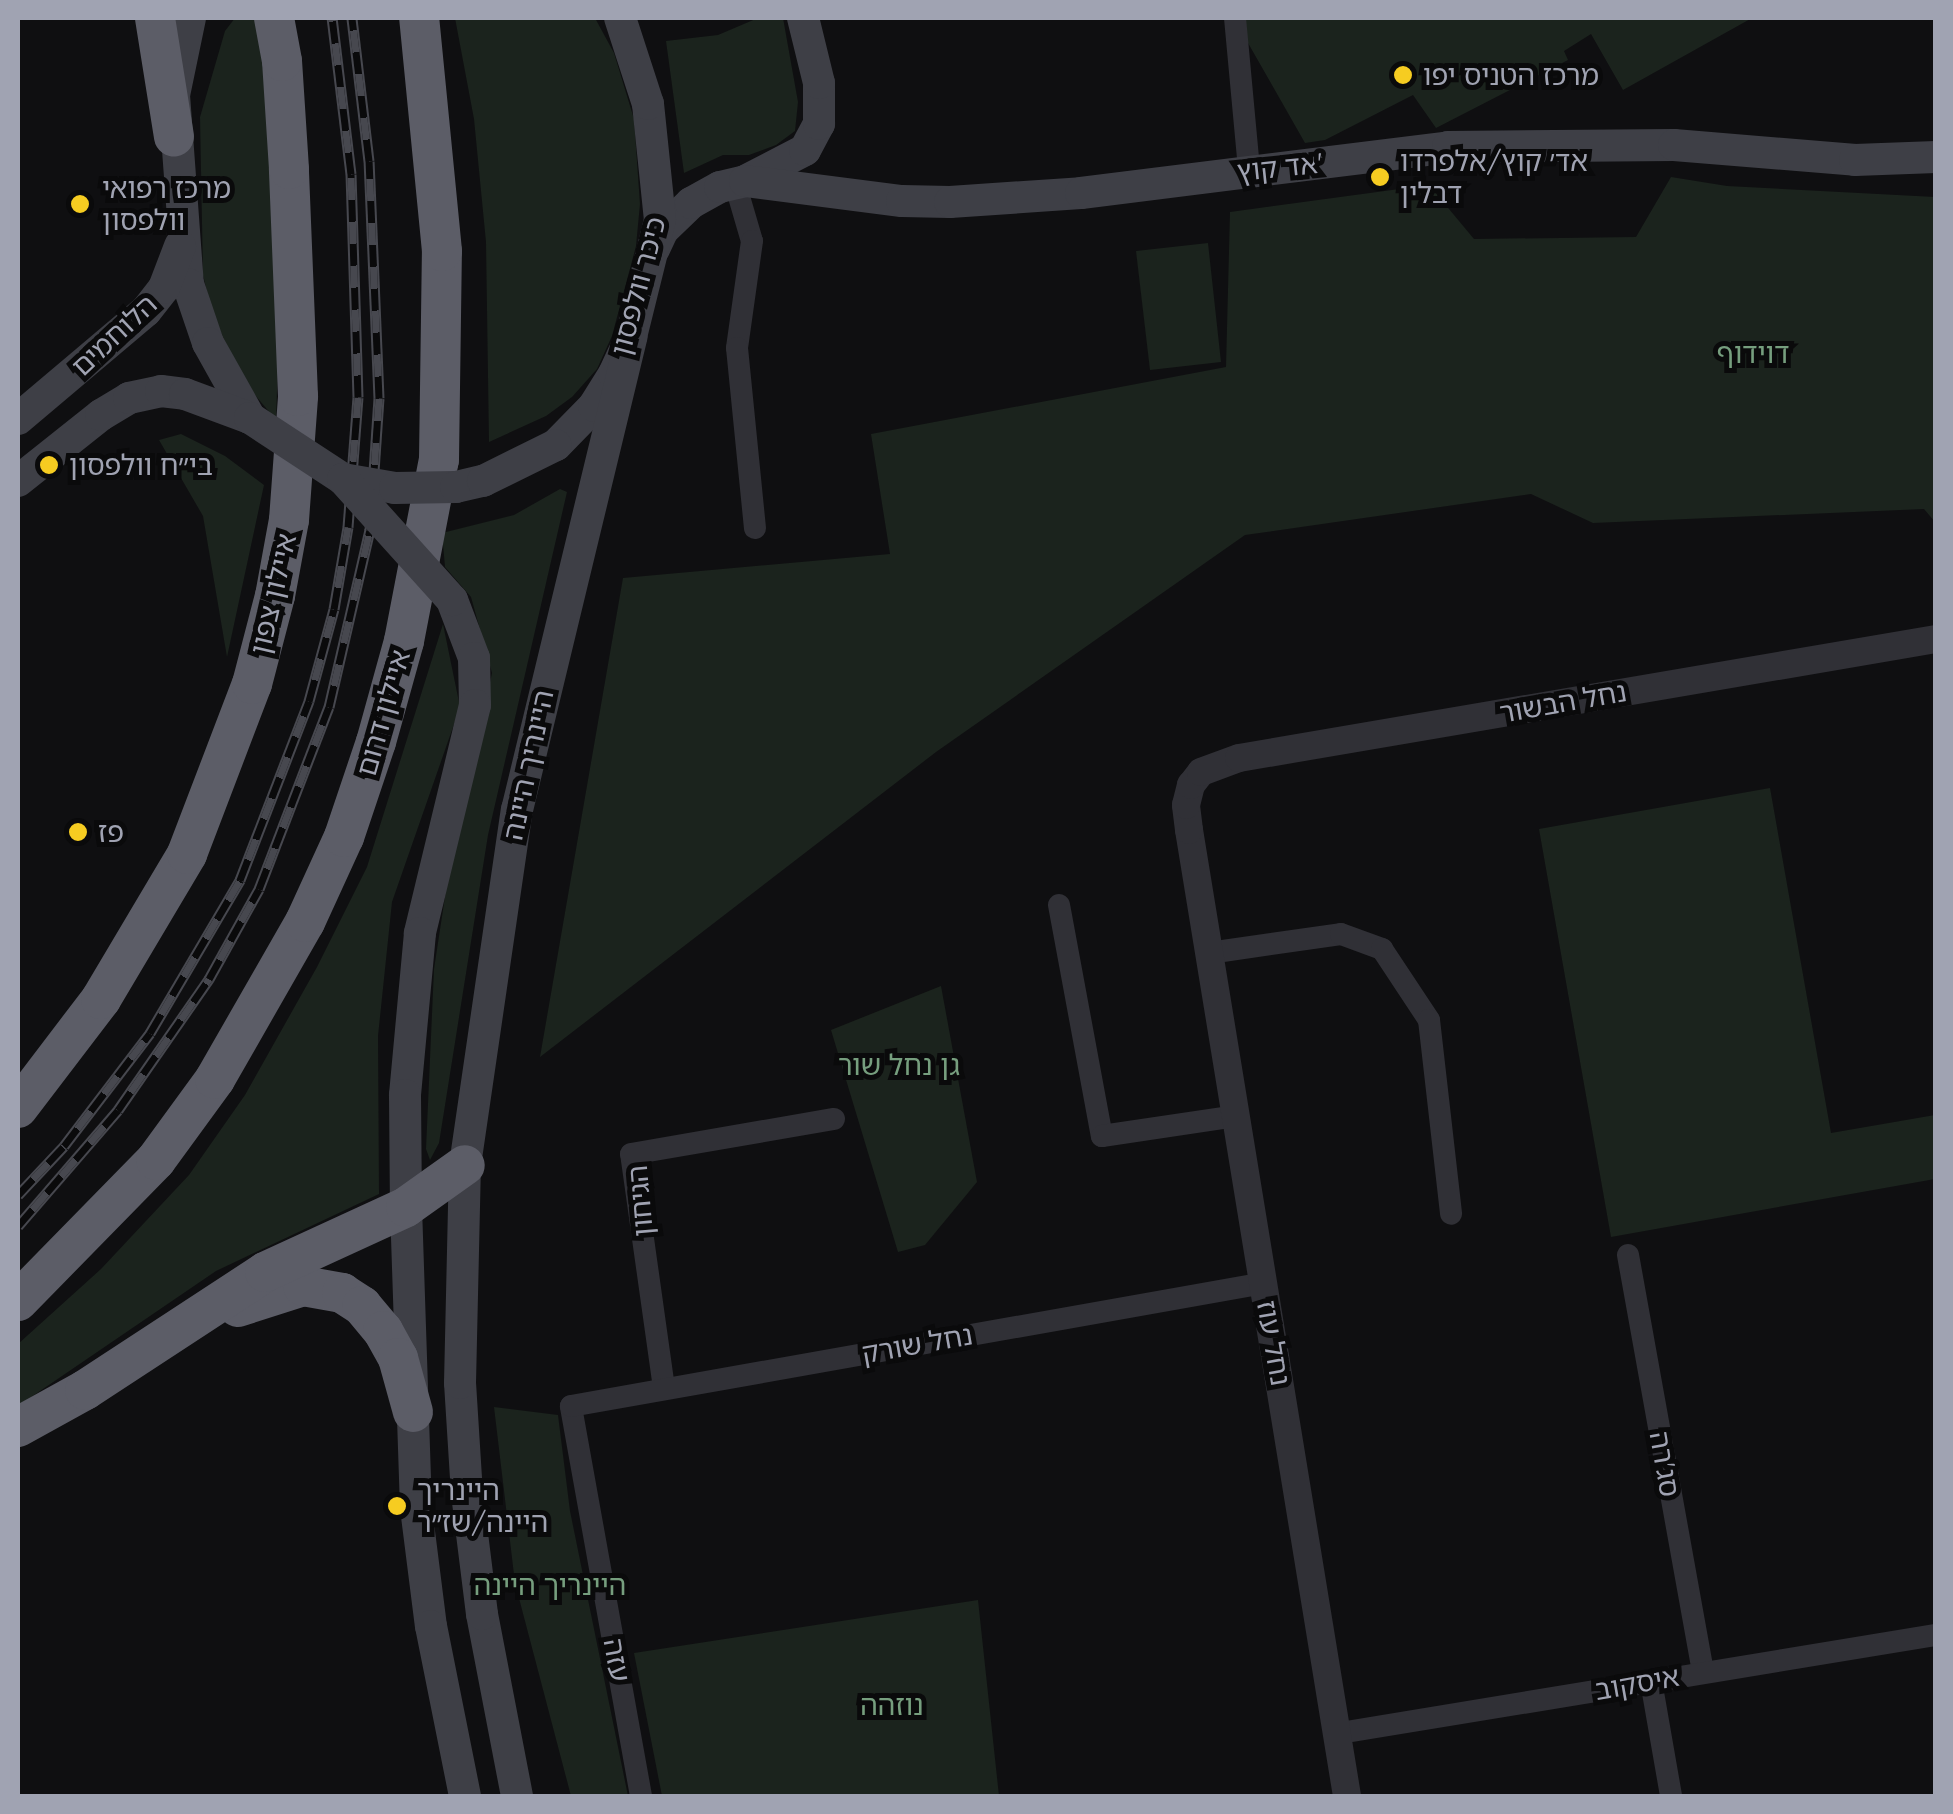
<!DOCTYPE html>
<html>
<head>
<meta charset="utf-8">
<style>
	body { margin:0 }
	#map { position:relative; width:1953px; height:1814px; overflow:hidden; background:#0f0f11; font-family:Quicksand,"Noto Sans Hebrew",sans-serif }
	div>[style] { position:absolute }
	.green>* { inset:0; background:#1b231d }
	.minor>* { height:22px; margin:-11px; padding:0 11px; transform-origin:11px; border-radius:11px; background:#303036 }
	.tertiary>* { height:28px; margin:-14px; padding:0 14px; transform-origin:14px; border-radius:14px; background:#303036 }
	.secondary>* { height:32px; margin:-16px; padding:0 16px; transform-origin:16px; border-radius:16px; background:#3e3f46 }
	.motorway>* { height:40px; margin:-20px; padding:0 20px; transform-origin:20px; border-radius:20px; background:#5c5d67 }
	.rail>* { height:11px; margin-top:-5.5px; transform-origin:0; background:repeating-linear-gradient(90deg,#0a0a0b 0 22px,#47484f 0 44px); box-sizing:border-box; border-block:2px solid #47484f }
	.secondary-bridge>* { height:32px; margin:-16px; padding:0 16px; transform-origin:16px; border-radius:16px; background:#3e3f46 }
	.dots>* { width:28px; height:28px; translate:-50% -50%; box-sizing:border-box; border:5px solid #0a0a0b; border-radius:50% }
	span { translate:-50% -50%; white-space:nowrap; text-align:center; line-height:1.15; -webkit-text-stroke:10px #0a0a0b; paint-order:stroke }
	.poi-label { font-size:28px; color:#a0a3b2 }
	.left { translate:0 -50%; text-align:left }
	.street-label { font-size:28px; color:#a0a3b2 }
	.park-label { font-size:28px; color:#769e7e }
	.frame { position:absolute; inset:0; border:20px solid #a0a3b2; pointer-events:none }
</style>
</head>
<body>
<div id="map">
	<div class="green">
		<i style="clip-path:polygon(235px 18px,258px 18px,269px 123px,281px 275px,276px 420px,245px 383px,213px 316px,203px 275px,200px 117px,225px 31px)"></i>
		<i style="clip-path:polygon(455px 18px,595px 18px,614px 53px,634px 119px,640px 204px,636px 246px,612px 336px,597px 369px,572px 397px,546px 416px,489px 442px,486px 242px,474px 119px)"></i>
		<i style="clip-path:polygon(758px 18px,783px 18px,798px 102px,795px 131px,776px 145px,749px 155px,723px 155px,684px 173px,666px 41px,718px 35px)"></i>
		<i style="clip-path:polygon(1243px 18px,1752px 18px,1623px 90px,1591px 34px,1564px 51px,1568px 60px,1436px 128px,1413px 95px,1325px 140px,1305px 143px,1244px 36px)"></i>
		<i style="clip-path:polygon(1671px 177px,1727px 186px,1935px 197px,1935px 522px,1924px 509px,1593px 523px,1531px 494px,1245px 535px,936px 752px,540px 1057px,623px 578px,890px 554px,871px 434px,1226px 367px,1230px 212px,1429px 185px,1474px 239px,1636px 237px)"></i>
		<i style="clip-path:polygon(1208px 243px,1221px 362px,1150px 370px,1136px 251px)"></i>
		<i style="clip-path:polygon(181px 434px,225px 456px,264px 485px,227px 657px,203px 516px,159px 440px)"></i>
		<i style="clip-path:polygon(560px 489px,567px 492px,488px 835px,439px 1143px,430px 1160px,426px 1149px,434px 969px,448px 877px,492px 673px,471px 597px,445px 567px,442px 533px,514px 515px)"></i>
		<i style="clip-path:polygon(443px 624px,460px 707px,392px 902px,378px 1036px,379px 1194px,216px 1271px,18px 1406px,18px 1344px,101px 1269px,189px 1175px,245px 1095px,317px 967px,367px 867px)"></i>
		<i style="clip-path:polygon(1770px 788px,1831px 1133px,1935px 1115px,1935px 1179px,1611px 1237px,1539px 829px)"></i>
		<i style="clip-path:polygon(941px 986px,977px 1182px,925px 1245px,898px 1252px,831px 1030px)"></i>
		<i style="clip-path:polygon(494px 1407px,558px 1415px,570px 1511px,628px 1796px,571px 1796px,515px 1583px)"></i>
		<i style="clip-path:polygon(978px 1600px,999px 1796px,662px 1796px,634px 1653px)"></i>
	</div>
	<div class="minor">
		<i style="left:1235px;top:18px;width:153px;rotate:84.7deg"></i>
		<i style="left:735px;top:183px;width:60px;rotate:73.7deg"></i>
		<i style="left:752px;top:241px;width:108px;rotate:98deg"></i>
		<i style="left:737px;top:348px;width:181px;rotate:84.3deg"></i>
		<i style="left:1059px;top:905px;width:235px;rotate:79.5deg"></i>
		<i style="left:1102px;top:1136px;width:135px;rotate:-8.5deg"></i>
		<i style="left:1209px;top:953px;width:133px;rotate:-8.2deg"></i>
		<i style="left:1341px;top:934px;width:44px;rotate:20.1deg"></i>
		<i style="left:1382px;top:949px;width:85px;rotate:56.5deg"></i>
		<i style="left:1429px;top:1020px;width:195px;rotate:83.5deg"></i>
		<i style="left:1628px;top:1255px;width:424px;rotate:79.8deg"></i>
		<i style="left:664px;top:1388px;width:236px;rotate:-98deg"></i>
		<i style="left:631px;top:1154px;width:206px;rotate:-9.8deg"></i>
		<i style="left:1651px;top:1681px;width:117px;rotate:80.1deg"></i>
		<i style="left:1340px;top:1733px;width:604px;rotate:-9.34deg"></i>
		<i style="left:641px;top:1796px;width:396px;rotate:-100.2deg"></i>
		<i style="left:571px;top:1406px;width:704px;rotate:-10.06deg"></i>
	</div>
	<div class="tertiary">
		<i style="left:1347px;top:1796px;width:979px;rotate:-99.29deg"></i>
		<i style="left:1189px;top:830px;width:25px;rotate:-97deg"></i>
		<i style="left:1186px;top:805px;width:21px;rotate:-76deg"></i>
		<i style="left:1191px;top:785px;width:16px;rotate:-52deg"></i>
		<i style="left:1201px;top:772px;width:40px;rotate:-20.2deg"></i>
		<i style="left:1239px;top:758px;width:707px;rotate:-9.69deg"></i>
	</div>
	<div class="secondary">
		<i style="left:190px;top:18px;width:79px;rotate:101.7deg"></i>
		<i style="left:174px;top:95px;width:190px;rotate:85.8deg"></i>
		<i style="left:188px;top:284px;width:62px;rotate:71.3deg"></i>
		<i style="left:208px;top:343px;width:86px;rotate:60.8deg"></i>
		<i style="left:749px;top:179px;width:63px;rotate:-27.4deg"></i>
		<i style="left:805px;top:150px;width:30px;rotate:-62deg"></i>
		<i style="left:819px;top:124px;width:41px;rotate:-90deg"></i>
		<i style="left:819px;top:83px;width:67px;rotate:-103.8deg"></i>
		<i style="left:654px;top:249px;width:21px;rotate:-65deg"></i>
		<i style="left:663px;top:230px;width:39px;rotate:-44deg"></i>
		<i style="left:691px;top:203px;width:33px;rotate:-29deg"></i>
		<i style="left:720px;top:187px;width:26px;rotate:-13deg"></i>
		<i style="left:745px;top:181px;width:158px;rotate:7.3deg"></i>
		<i style="left:902px;top:201px;width:48px;rotate:1.2deg"></i>
		<i style="left:950px;top:202px;width:131px;rotate:-3.9deg"></i>
		<i style="left:1081px;top:193px;width:370px;rotate:-7.1deg"></i>
		<i style="left:1448px;top:147px;width:226px;rotate:-0.5deg"></i>
		<i style="left:1674px;top:145px;width:182px;rotate:4.7deg"></i>
		<i style="left:1855px;top:160px;width:81px;rotate:-2.1deg"></i>
		<i style="left:18px;top:419px;width:167px;rotate:-40.2deg"></i>
		<i style="left:146px;top:311px;width:29px;rotate:-52deg"></i>
		<i style="left:164px;top:288px;width:45px;rotate:-69.1deg"></i>
		<i style="left:556px;top:445px;width:54px;rotate:-45.7deg"></i>
		<i style="left:594px;top:406px;width:38px;rotate:-58deg"></i>
		<i style="left:614px;top:374px;width:41px;rotate:-65.3deg"></i>
		<i style="left:631px;top:337px;width:121px;rotate:-76.1deg"></i>
		<i style="left:660px;top:220px;width:117px;rotate:-95.9deg"></i>
		<i style="left:648px;top:104px;width:90px;rotate:-108deg"></i>
		<i style="left:18px;top:481px;width:106px;rotate:-38.5deg"></i>
		<i style="left:101px;top:415px;width:33px;rotate:-31deg"></i>
		<i style="left:129px;top:398px;width:33px;rotate:-12deg"></i>
		<i style="left:161px;top:391px;width:24px;rotate:7deg"></i>
		<i style="left:185px;top:394px;width:69px;rotate:20.3deg"></i>
		<i style="left:452px;top:600px;width:62px;rotate:69.2deg"></i>
		<i style="left:474px;top:658px;width:47px;rotate:88.8deg"></i>
		<i style="left:475px;top:705px;width:235px;rotate:103.6deg"></i>
		<i style="left:420px;top:933px;width:163px;rotate:95.3deg"></i>
		<i style="left:405px;top:1095px;width:112px;rotate:89.5deg"></i>
		<i style="left:406px;top:1207px;width:301px;rotate:88.1deg"></i>
		<i style="left:416px;top:1508px;width:119px;rotate:82.8deg"></i>
		<i style="left:431px;top:1626px;width:173px;rotate:78.7deg"></i>
		<i style="left:517px;top:1796px;width:185px;rotate:-100.9deg"></i>
		<i style="left:482px;top:1614px;width:121px;rotate:-97.1deg"></i>
		<i style="left:467px;top:1494px;width:111px;rotate:-93.6deg"></i>
		<i style="left:460px;top:1383px;width:218px;rotate:-88.7deg"></i>
		<i style="left:465px;top:1165px;width:359px;rotate:-81.7deg"></i>
		<i style="left:517px;top:810px;width:487px;rotate:-76.4deg"></i>
	</div>
	<div class="motorway">
		<i style="left:155px;top:18px;width:120px;rotate:80.9deg"></i>
		<i style="left:18px;top:1108px;width:137px;rotate:-52.7deg"></i>
		<i style="left:101px;top:999px;width:169px;rotate:-59.3deg"></i>
		<i style="left:187px;top:854px;width:182px;rotate:-69.1deg"></i>
		<i style="left:252px;top:684px;width:91px;rotate:-75.4deg"></i>
		<i style="left:275px;top:596px;width:77px;rotate:-79.6deg"></i>
		<i style="left:289px;top:520px;width:124px;rotate:-85.8deg"></i>
		<i style="left:298px;top:396px;width:227px;rotate:-92.3deg"></i>
		<i style="left:289px;top:169px;width:108px;rotate:-93.7deg"></i>
		<i style="left:282px;top:61px;width:44px;rotate:-100.5deg"></i>
		<i style="left:18px;top:1301px;width:197px;rotate:-45.6deg"></i>
		<i style="left:156px;top:1160px;width:100px;rotate:-53.9deg"></i>
		<i style="left:215px;top:1079px;width:181px;rotate:-60.2deg"></i>
		<i style="left:305px;top:922px;width:94px;rotate:-65.4deg"></i>
		<i style="left:344px;top:837px;width:100px;rotate:-71.4deg"></i>
		<i style="left:376px;top:742px;width:105px;rotate:-74.5deg"></i>
		<i style="left:404px;top:641px;width:184px;rotate:-79.1deg"></i>
		<i style="left:439px;top:460px;width:209px;rotate:-89.2deg"></i>
		<i style="left:442px;top:251px;width:234px;rotate:-95.6deg"></i>
		<i style="left:238px;top:1307px;width:68px;rotate:-17.9deg"></i>
		<i style="left:303px;top:1286px;width:40px;rotate:10deg"></i>
		<i style="left:342px;top:1293px;width:24px;rotate:33deg"></i>
		<i style="left:362px;top:1306px;width:33px;rotate:50deg"></i>
		<i style="left:383px;top:1331px;width:31px;rotate:61deg"></i>
		<i style="left:398px;top:1358px;width:56px;rotate:74.5deg"></i>
		<i style="left:18px;top:1427px;width:77px;rotate:-28.9deg"></i>
		<i style="left:85px;top:1390px;width:215px;rotate:-33.2deg"></i>
		<i style="left:265px;top:1272px;width:155px;rotate:-24.7deg"></i>
		<i style="left:406px;top:1207px;width:72px;rotate:-35.4deg"></i>
	</div>
	<div class="rail">
		<i style="left:18px;top:1195px;width:67px;rotate:-46.8deg"></i>
		<i style="left:64px;top:1146px;width:142px;rotate:-52.7deg"></i>
		<i style="left:150px;top:1033px;width:178px;rotate:-59.5deg"></i>
		<i style="left:240px;top:880px;width:192px;rotate:-68.9deg"></i>
		<i style="left:309px;top:701px;width:95px;rotate:-74.8deg"></i>
		<i style="left:334px;top:609px;width:83px;rotate:-80.3deg"></i>
		<i style="left:348px;top:527px;width:130px;rotate:-85.6deg"></i>
		<i style="left:358px;top:397px;width:223px;rotate:-91.8deg"></i>
		<i style="left:351px;top:174px;width:157px;rotate:-96.9deg"></i>
		<i style="left:18px;top:1226px;width:153px;rotate:-49.2deg"></i>
		<i style="left:118px;top:1110px;width:160px;rotate:-55.2deg"></i>
		<i style="left:209px;top:979px;width:103px;rotate:-60.9deg"></i>
		<i style="left:259px;top:889px;width:195px;rotate:-69deg"></i>
		<i style="left:329px;top:707px;width:182px;rotate:-77deg"></i>
		<i style="left:370px;top:530px;width:132px;rotate:-86.1deg"></i>
		<i style="left:379px;top:398px;width:237px;rotate:-92.4deg"></i>
		<i style="left:369px;top:161px;width:144px;rotate:-96.8deg"></i>
	</div>
	<div class="secondary-bridge">
		<i style="left:250px;top:418px;width:111px;rotate:33.3deg"></i>
		<i style="left:343px;top:479px;width:53px;rotate:9.8deg"></i>
		<i style="left:395px;top:488px;width:61px;rotate:-0.9deg"></i>
		<i style="left:456px;top:487px;width:28px;rotate:-13deg"></i>
		<i style="left:483px;top:481px;width:81px;rotate:-26.3deg"></i>
		<i style="left:343px;top:479px;width:163px;rotate:48deg"></i>
	</div>
	<div class="dots">
		<i style="left:1403px;top:75px;background:#f6cc21"></i>
		<i style="left:1380px;top:177px;background:#f6cc21"></i>
		<i style="left:80px;top:204px;background:#f6cc21"></i>
		<i style="left:49px;top:465px;background:#f6cc21"></i>
		<i style="left:78px;top:832px;background:#f6cc21"></i>
		<i style="left:397px;top:1506px;background:#f6cc21"></i>
	</div>
	<div class="poi-label">
		<span class="left" style="left:1423px;top:75px">מרכז הטניס יפו</span>
		<span class="left" style="left:1400px;top:177px">אד׳ קוץ/אלפרדו<br>דבלין</span>
		<span class="left" style="left:102px;top:204px">מרכז רפואי<br>וולפסון</span>
		<span class="left" style="left:69px;top:465px">בי״ח וולפסון</span>
		<span class="left" style="left:98px;top:832px">פז</span>
		<span class="left" style="left:417px;top:1506px">היינריך<br>היינה/שז״ר</span>
	</div>
	<div class="street-label">
		<span style="left:1280px;top:167px;rotate:-6deg">אד קוץ'</span>
		<span style="left:638px;top:286px;rotate:-75deg">כיכר וולפסון</span>
		<span style="left:114px;top:335px;rotate:-43deg">הלוחמים</span>
		<span style="left:273px;top:594px;rotate:-77deg">איילון צפון</span>
		<span style="left:1563px;top:702px;rotate:-10deg">נחל הבשור</span>
		<span style="left:383px;top:713px;rotate:-74deg">איילון דרום</span>
		<span style="left:528px;top:765px;rotate:-78deg">היינריך היינה</span>
		<span style="left:640px;top:1201px;rotate:-95deg">הגיחון</span>
		<span style="left:1274px;top:1343px;rotate:80deg">נחל עוז</span>
		<span style="left:917px;top:1344px;rotate:-10deg">נחל שורק</span>
		<span style="left:1665px;top:1464px;rotate:80deg">סג'רה</span>
		<span style="left:617px;top:1660px;rotate:80deg">עזה</span>
		<span style="left:1637px;top:1683px;rotate:-10deg">איסקוב</span>
	</div>
	<div class="park-label">
		<span style="left:1753px;top:353px">דוידוף</span>
		<span style="left:899px;top:1065px">גן נחל שור</span>
		<span style="left:550px;top:1585px">היינריך היינה</span>
		<span style="left:892px;top:1705px">נוזהה</span>
	</div>
	<div class="frame"></div>
</div>
</body>
</html>
